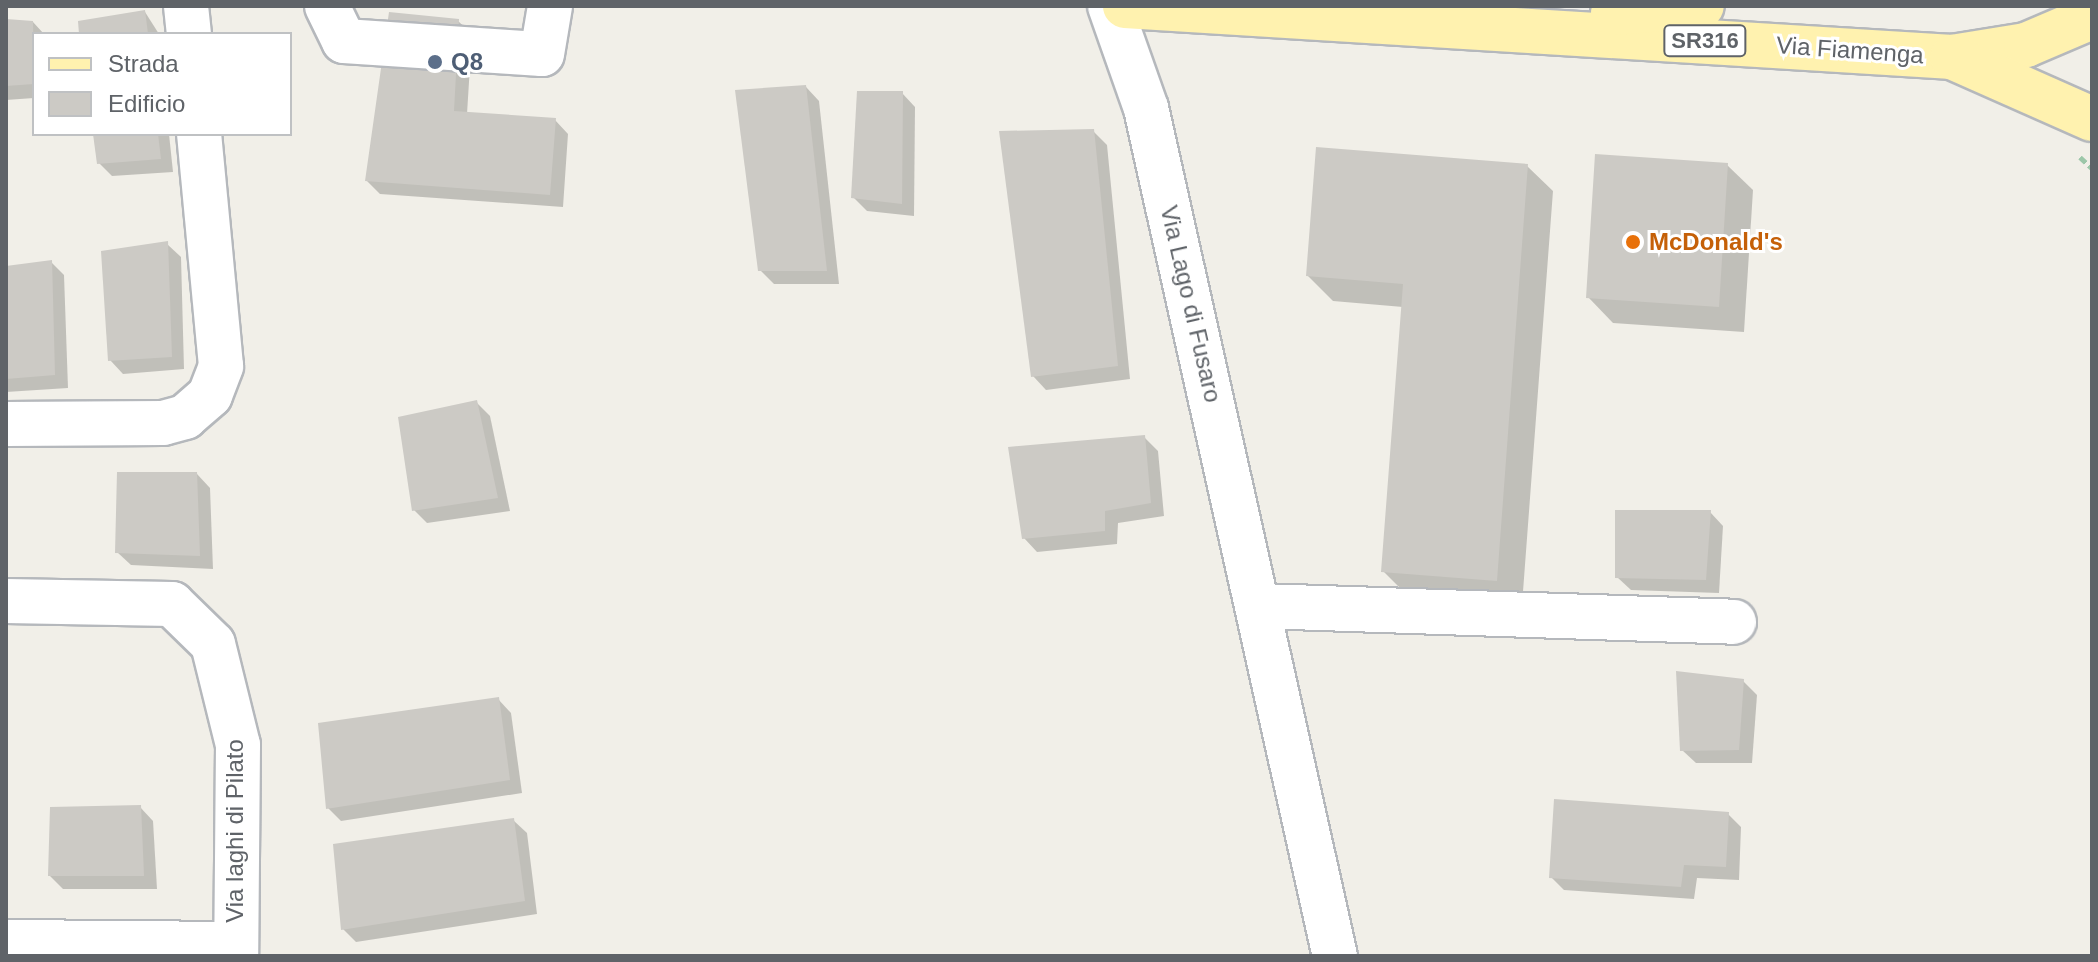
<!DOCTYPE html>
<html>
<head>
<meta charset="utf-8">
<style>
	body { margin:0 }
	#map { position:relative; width:2098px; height:962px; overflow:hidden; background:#f1efe8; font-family:Helvetica,sans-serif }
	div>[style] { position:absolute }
	.shadow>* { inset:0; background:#0003 }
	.building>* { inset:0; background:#cccac5 }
	.path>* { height:5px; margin-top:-2.5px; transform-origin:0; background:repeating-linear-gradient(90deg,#9cc7a9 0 8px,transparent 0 12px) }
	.roads { filter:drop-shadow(2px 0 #b5b8bc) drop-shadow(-2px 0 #b5b8bc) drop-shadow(0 2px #b5b8bc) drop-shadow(0 -2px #b5b8bc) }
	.minor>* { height:44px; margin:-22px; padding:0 22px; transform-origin:22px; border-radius:22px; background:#fff }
	.major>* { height:44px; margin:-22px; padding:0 22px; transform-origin:22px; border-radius:22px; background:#fff2af }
	.dots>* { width:22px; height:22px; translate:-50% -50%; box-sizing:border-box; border:4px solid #fff; border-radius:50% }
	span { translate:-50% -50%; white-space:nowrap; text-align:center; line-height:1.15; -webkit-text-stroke:6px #fff; paint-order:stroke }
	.shield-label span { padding:2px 6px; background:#fff; border:2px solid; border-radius:6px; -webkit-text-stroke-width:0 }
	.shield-label { font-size:22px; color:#5f6368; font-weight:700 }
	.street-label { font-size:24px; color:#5f6368 }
	.service-label { font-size:24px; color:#4e5e75; font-weight:700 }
	.left { translate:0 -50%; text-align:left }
	.food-label { font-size:24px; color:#c56008; font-weight:700 }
	.frame { position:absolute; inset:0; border:8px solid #5f6368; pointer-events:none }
	.legend { position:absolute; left:32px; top:32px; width:260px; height:104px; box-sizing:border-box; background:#fff; border:2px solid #bfc1c3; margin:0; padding:10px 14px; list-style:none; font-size:24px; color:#5f6368 }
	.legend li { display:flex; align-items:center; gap:16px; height:40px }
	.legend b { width:40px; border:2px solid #bfc1c3 }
</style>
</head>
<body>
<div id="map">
	<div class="shadow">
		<i style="clip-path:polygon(145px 12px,159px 34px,81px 34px)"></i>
		<i style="clip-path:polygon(6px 21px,33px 22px,44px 34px,34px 34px,34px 98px,6px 100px)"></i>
		<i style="clip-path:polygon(458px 21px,472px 34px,467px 114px,555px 120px,568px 134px,563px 207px,380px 194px,367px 181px)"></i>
		<i style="clip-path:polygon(806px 87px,819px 101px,839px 284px,774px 284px,760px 270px)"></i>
		<i style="clip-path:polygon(902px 93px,915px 107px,914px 216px,867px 211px,853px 197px)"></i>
		<i style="clip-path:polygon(1093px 131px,1107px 145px,1130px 379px,1046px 390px,1033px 376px)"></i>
		<i style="clip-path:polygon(95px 134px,169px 134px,173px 172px,112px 176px,99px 163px)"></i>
		<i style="clip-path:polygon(1727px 165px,1753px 190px,1744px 332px,1613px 323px,1588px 297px)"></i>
		<i style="clip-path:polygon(1527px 166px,1553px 191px,1522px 605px,1408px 596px,1383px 571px,1403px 307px,1333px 301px,1308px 276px)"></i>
		<i style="clip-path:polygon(167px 244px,181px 257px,184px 369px,123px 374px,110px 360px)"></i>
		<i style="clip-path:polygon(51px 262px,64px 275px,68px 388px,6px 392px,6px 268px)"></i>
		<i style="clip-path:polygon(476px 402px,490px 416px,510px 511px,427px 523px,414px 510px)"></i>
		<i style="clip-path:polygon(1144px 437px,1158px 451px,1164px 516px,1118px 523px,1117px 544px,1037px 552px,1024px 538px)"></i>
		<i style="clip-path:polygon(197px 474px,210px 488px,213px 569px,131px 565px,117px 552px)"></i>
		<i style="clip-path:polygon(1710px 512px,1723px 526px,1719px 593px,1631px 590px,1617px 577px)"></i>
		<i style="clip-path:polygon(1743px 681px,1757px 695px,1752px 763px,1696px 763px,1682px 750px)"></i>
		<i style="clip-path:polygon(498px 699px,511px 713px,522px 793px,341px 821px,328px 808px)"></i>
		<i style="clip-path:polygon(140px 807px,153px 821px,157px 889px,63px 889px,50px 876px)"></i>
		<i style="clip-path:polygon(1728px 814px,1741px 827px,1739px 880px,1697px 878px,1694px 899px,1564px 890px,1551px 877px)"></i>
		<i style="clip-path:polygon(513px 820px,527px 833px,537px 914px,356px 942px,343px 929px)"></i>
	</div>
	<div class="building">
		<i style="clip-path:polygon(145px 10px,148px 34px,79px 34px,78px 21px)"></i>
		<i style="clip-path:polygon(389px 12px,459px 19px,454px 111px,556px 118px,550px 195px,365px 181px)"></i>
		<i style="clip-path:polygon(6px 19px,33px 21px,34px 84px,6px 86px)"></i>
		<i style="clip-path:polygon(806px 85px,827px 271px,758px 271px,735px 90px)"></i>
		<i style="clip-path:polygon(857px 91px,903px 91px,902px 204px,851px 198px)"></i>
		<i style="clip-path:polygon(1094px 129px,1118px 366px,1031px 377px,999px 131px)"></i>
		<i style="clip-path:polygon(93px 134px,158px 134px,161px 159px,97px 164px)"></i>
		<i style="clip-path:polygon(1316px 147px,1528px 164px,1497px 581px,1381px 572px,1403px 284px,1306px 276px)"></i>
		<i style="clip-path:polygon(1595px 154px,1728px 163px,1719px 307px,1586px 298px)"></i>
		<i style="clip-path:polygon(168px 241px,172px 357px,108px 361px,101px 251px)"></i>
		<i style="clip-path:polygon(52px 260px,55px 375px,6px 379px,6px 266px)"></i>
		<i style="clip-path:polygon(477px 400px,498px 498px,412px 511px,398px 417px)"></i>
		<i style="clip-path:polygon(1145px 435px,1151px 503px,1105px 511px,1105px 531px,1022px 539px,1008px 447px)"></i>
		<i style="clip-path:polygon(117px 472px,197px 472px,200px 556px,115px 553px)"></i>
		<i style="clip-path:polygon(1615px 510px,1711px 510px,1706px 580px,1615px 578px)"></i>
		<i style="clip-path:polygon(1676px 671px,1744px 679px,1739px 750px,1680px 751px)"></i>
		<i style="clip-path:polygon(499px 697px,510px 780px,326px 809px,318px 723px)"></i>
		<i style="clip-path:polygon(1554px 799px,1729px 812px,1726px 867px,1684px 865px,1681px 887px,1549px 878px)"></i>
		<i style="clip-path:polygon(141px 805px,144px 876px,48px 876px,50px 807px)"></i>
		<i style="clip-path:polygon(514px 818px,525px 901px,341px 930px,333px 844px)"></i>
	</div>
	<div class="path">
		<i style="left:2080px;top:157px;width:16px;rotate:43deg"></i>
	</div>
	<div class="roads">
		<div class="minor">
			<i style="left:186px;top:6px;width:28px;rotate:84deg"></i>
			<i style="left:327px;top:6px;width:39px;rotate:64deg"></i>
			<i style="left:344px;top:41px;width:198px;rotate:3.8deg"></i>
			<i style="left:542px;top:54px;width:49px;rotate:-80.5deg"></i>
			<i style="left:1110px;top:6px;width:108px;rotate:70.6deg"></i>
			<i style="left:1146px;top:108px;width:869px;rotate:77.44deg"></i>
			<i style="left:6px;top:424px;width:157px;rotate:-0.4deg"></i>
			<i style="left:163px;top:423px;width:23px;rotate:-15deg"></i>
			<i style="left:185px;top:417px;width:33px;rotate:-41deg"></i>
			<i style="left:210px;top:395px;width:31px;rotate:-69deg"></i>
			<i style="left:221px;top:366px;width:233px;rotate:-95.4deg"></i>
			<i style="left:6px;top:601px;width:166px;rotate:1deg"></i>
			<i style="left:172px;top:604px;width:57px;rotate:44.3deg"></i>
			<i style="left:213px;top:644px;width:104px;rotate:76.1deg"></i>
			<i style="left:238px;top:745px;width:211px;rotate:90.5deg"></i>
			<i style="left:1260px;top:606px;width:474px;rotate:1.9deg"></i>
			<i style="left:6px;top:942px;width:229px;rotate:0.5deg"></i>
		</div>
		<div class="major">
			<i style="left:1125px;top:6px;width:829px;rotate:3.53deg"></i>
			<i style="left:1952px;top:57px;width:75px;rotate:-9.2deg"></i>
			<i style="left:2026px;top:45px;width:72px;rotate:-23deg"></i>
			<i style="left:1613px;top:13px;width:89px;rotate:-4.5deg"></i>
			<i style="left:1952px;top:57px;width:153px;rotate:23.9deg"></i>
		</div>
	</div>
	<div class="dots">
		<i style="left:435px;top:62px;background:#5c6f8a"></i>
		<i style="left:1633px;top:242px;background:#e8710a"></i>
	</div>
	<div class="shield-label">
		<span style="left:1705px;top:41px">SR316</span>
	</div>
	<div class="street-label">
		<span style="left:1850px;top:50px;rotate:4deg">Via Fiamenga</span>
		<span style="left:1191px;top:304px;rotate:77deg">Via Lago di Fusaro</span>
		<span style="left:235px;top:831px;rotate:-90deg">Via laghi di Pilato</span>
	</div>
	<div class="service-label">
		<span class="left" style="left:451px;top:62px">Q8</span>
	</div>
	<div class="food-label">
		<span class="left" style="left:1649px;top:242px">McDonald's</span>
	</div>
	<div class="frame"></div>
	<ul class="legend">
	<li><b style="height:10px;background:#fff2af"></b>Strada</li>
	<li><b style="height:22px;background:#cccac5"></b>Edificio</li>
	</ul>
</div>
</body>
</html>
